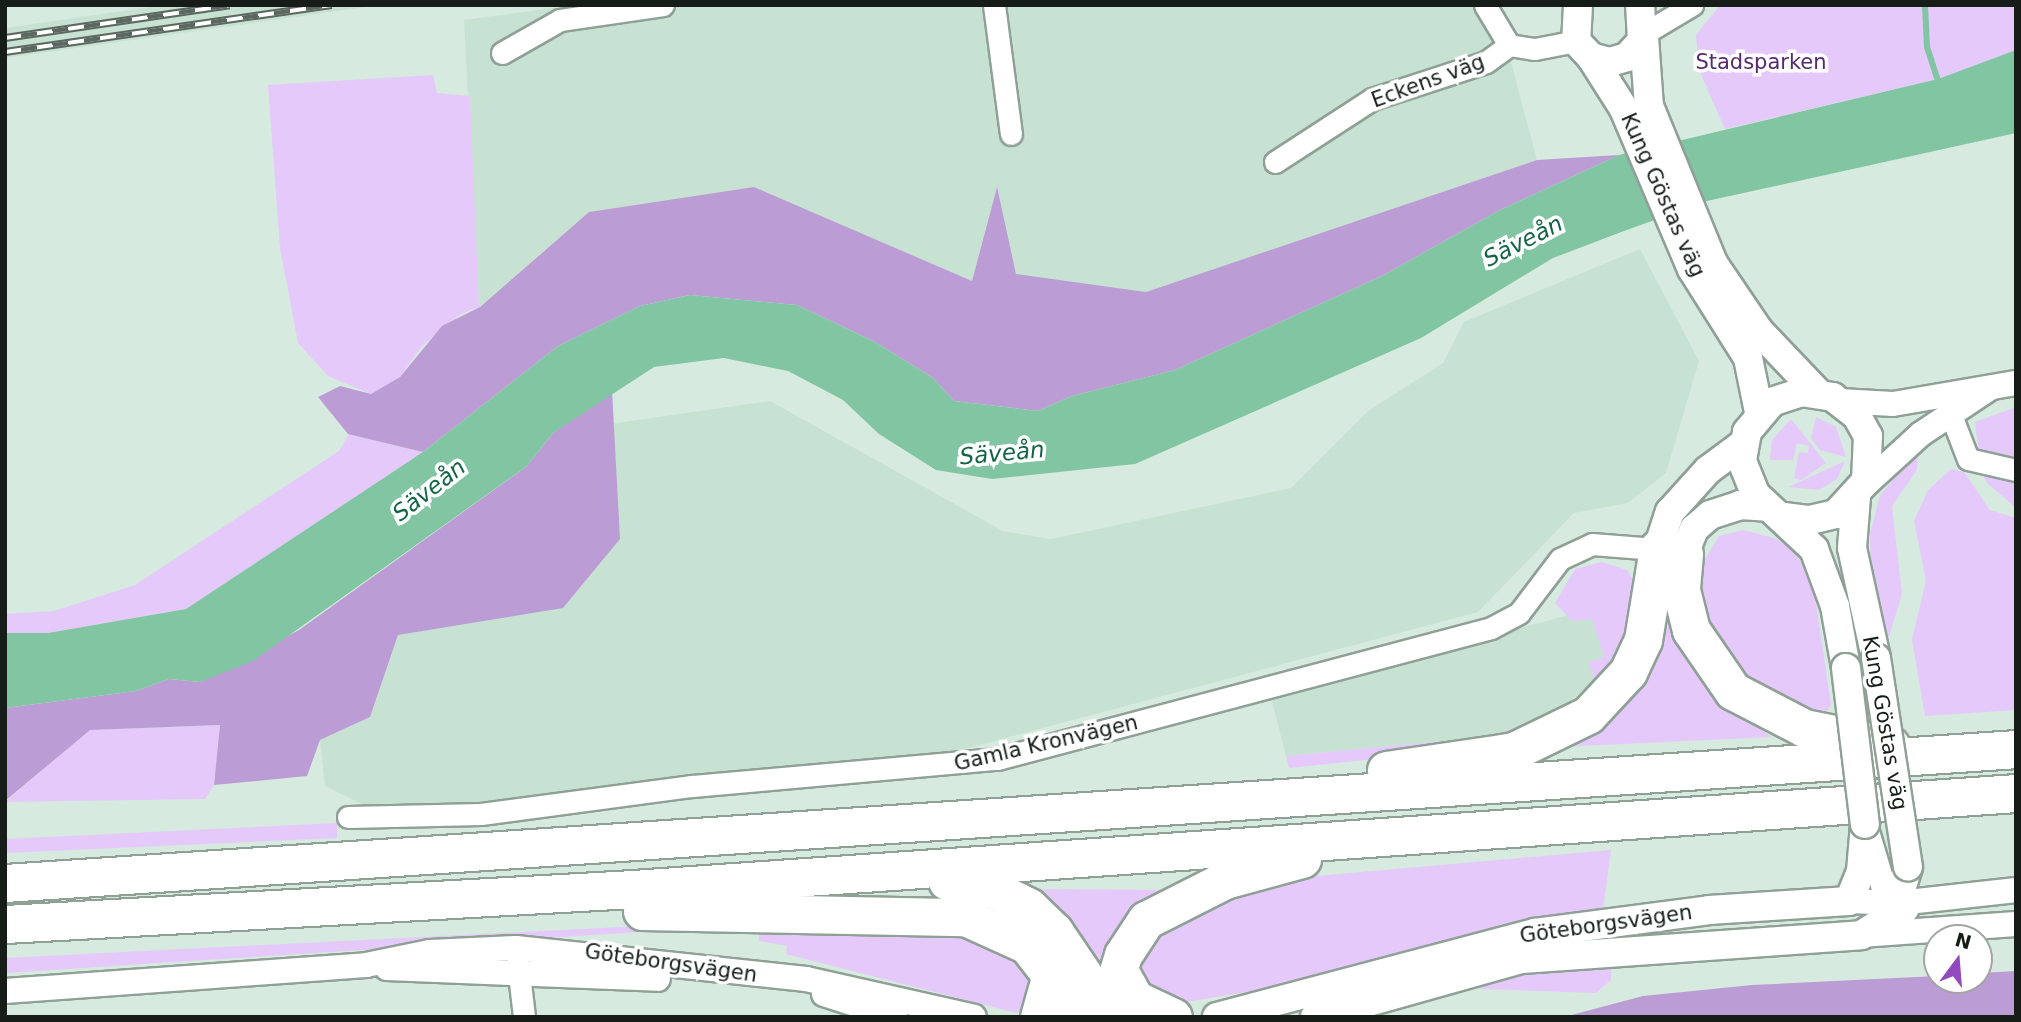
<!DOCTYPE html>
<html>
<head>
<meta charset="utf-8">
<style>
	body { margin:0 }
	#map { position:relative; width:2021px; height:1022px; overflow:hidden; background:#d7eadf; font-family:"DejaVu Sans",sans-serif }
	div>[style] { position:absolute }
	.built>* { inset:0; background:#c7e2d3 }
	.green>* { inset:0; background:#e5c9fa }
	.forest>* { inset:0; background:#bc9cd4 }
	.water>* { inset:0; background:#81c5a2 }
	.stream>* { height:6px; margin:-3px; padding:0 3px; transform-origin:3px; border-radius:3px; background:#81c5a2 }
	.roads { filter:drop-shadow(2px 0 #8fa096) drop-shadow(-2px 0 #8fa096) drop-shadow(0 2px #8fa096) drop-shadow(0 -2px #8fa096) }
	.minor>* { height:21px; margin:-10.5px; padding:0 10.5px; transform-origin:10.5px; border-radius:10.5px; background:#fff }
	.tertiary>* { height:24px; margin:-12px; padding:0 12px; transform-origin:12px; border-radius:12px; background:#fff }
	.secondary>* { height:28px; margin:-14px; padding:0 14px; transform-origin:14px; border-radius:14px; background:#fff }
	.motorway>* { height:37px; margin:-18.5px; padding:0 18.5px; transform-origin:18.5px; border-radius:18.5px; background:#fff }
	.rail>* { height:8px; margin-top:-4px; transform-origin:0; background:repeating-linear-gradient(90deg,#fff 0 16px,#5c6760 0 32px); box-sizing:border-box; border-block:2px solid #5c6760 }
	.bridges { filter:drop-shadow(2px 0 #8fa096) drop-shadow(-2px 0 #8fa096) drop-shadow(0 2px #8fa096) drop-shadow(0 -2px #8fa096) }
	.secondary-bridge>* { height:28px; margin:-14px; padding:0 14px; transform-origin:14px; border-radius:14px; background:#fff }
	span { translate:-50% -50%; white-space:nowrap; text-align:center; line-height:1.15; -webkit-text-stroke:7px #fff; paint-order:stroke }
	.park-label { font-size:21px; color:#542b6e }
	.street-label { font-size:21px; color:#161d19 }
	.water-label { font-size:23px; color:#136544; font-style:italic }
	.frame { position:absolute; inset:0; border:7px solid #161d19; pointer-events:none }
	.north { position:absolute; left:1923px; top:924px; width:70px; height:70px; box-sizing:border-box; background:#fff; border:2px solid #a2a5a3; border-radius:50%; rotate:16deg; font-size:19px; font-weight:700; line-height:28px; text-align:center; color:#161d19 }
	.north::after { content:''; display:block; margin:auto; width:24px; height:32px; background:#924abd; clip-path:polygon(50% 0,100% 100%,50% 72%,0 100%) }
</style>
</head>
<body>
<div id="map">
	<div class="built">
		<i style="clip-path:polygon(164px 5px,379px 5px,5px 58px,5px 28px)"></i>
		<i style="clip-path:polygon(576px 5px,1496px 5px,1537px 160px,1146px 292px,1016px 275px,996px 189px,972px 281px,754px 187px,589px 212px,479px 307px,464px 20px)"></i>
		<i style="clip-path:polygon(1640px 249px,1699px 361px,1666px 473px,1628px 503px,1574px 513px,1478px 612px,935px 757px,378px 812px,325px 786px,320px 740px,370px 717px,398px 635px,564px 607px,620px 539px,610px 424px,770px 401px,1003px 531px,1051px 539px,1291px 488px,1368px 411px,1443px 363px,1464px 322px)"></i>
		<i style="clip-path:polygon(1589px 609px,1608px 669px,1550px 718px,1485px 737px,1286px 756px,1271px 698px)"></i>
	</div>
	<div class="green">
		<i style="clip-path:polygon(1720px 5px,2016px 5px,2016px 50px,1938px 79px,1725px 129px,1699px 70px,1696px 35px)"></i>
		<i style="clip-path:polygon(433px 75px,437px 93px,470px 96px,479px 307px,459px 315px,421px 347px,400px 377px,371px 394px,328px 376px,298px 343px,280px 248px,268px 85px)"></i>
		<i style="clip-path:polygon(2016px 407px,2016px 461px,1979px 453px,1975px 422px)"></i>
		<i style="clip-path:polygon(1816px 417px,1836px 427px,1846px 457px,1820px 450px,1811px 438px)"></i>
		<i style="clip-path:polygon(1791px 419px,1826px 463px,1801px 480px,1794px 478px,1799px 452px,1808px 453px,1809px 446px,1797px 443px,1793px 460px,1770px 460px,1772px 440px)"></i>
		<i style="clip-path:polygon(349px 434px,423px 452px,186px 609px,48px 633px,5px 633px,5px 614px,54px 611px,135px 585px,339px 451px)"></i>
		<i style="clip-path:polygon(1918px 451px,1917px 470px,1892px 506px,1902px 594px,1887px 643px,1871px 575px,1870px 534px,1880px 495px)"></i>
		<i style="clip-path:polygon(1845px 461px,1837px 479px,1819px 490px,1788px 487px)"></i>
		<i style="clip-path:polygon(1951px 469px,1964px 472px,1990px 510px,2016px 518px,2016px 710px,1925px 716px,1912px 639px,1926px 581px,1914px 521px,1928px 490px)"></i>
		<i style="clip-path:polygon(1980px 469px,2016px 477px,2016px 508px,1987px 483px)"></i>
		<i style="clip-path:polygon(1743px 530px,1777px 539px,1794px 551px,1813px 583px,1831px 705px,1823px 717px,1774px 702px,1717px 653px,1698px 571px,1719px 536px)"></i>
		<i style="clip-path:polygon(1602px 562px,1627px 570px,1635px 583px,1634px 637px,1564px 722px,1423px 754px,1289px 768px,1286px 756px,1485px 737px,1550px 718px,1578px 700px,1594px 679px,1589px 662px,1604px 657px,1592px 619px,1572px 621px,1555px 603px,1575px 569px)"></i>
		<i style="clip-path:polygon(1666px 604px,1688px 661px,1710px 693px,1771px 737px,1560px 747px)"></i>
		<i style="clip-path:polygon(220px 725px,214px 785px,205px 799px,5px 802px,89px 730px)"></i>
		<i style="clip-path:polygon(337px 823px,337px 838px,5px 853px,5px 839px)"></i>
		<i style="clip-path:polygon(1611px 850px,1602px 916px,1479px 931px,1281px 986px,1181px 1003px,1165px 1002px,1137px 974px,1141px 942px,1195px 906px,1304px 877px)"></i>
		<i style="clip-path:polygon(1021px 889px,1164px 890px,1141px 905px,1105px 978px)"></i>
		<i style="clip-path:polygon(700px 923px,943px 928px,1007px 947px,1035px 983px,1032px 1000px,1017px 1013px,786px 954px,787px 946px,759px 941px,759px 933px,686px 929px,5px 973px,5px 958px)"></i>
		<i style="clip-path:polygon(1612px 963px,1611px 980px,1596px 993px,1481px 989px,1490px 980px,1559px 965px)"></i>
	</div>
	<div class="forest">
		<i style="clip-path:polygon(1619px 155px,1500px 210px,1382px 276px,1175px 370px,1072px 396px,1038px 411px,954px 401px,933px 378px,875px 342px,797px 305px,690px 295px,640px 306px,558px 346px,423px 452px,348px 434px,318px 397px,340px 386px,371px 394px,400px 377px,442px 326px,480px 307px,589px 212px,754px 187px,972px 281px,997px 187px,1016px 274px,1146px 292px,1537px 160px)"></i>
		<i style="clip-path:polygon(612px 390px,620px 539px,563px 608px,398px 635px,370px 717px,320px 740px,307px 776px,214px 785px,220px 725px,90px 730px,5px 801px,5px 708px,136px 691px,169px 679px,200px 682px,299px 630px,527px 466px,553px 433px)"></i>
		<i style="clip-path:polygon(2016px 971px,2016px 1017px,1564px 1017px,1643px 996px,1752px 985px,1937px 976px,1979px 980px,1979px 973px)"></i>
	</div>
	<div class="water">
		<i style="clip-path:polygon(2016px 50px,2016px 133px,1707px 201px,1624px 231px,1553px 258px,1421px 338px,1135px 464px,992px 479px,936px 470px,879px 434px,843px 400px,788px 371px,724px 358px,654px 367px,553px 433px,527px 466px,253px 661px,200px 682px,169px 679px,136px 691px,5px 708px,5px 633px,48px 633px,186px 609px,423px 452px,558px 346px,640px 306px,690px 295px,797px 305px,875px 342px,933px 378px,954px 401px,1038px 411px,1072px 396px,1175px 370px,1382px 276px,1500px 210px,1619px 155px,1938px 79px)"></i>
	</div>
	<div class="stream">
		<i style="left:1925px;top:5px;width:42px;rotate:87.3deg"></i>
		<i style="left:1927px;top:47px;width:40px;rotate:72deg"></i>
	</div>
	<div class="roads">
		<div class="minor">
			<i style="left:994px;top:5px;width:130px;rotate:82.5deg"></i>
			<i style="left:1485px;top:5px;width:47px;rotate:59deg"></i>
			<i style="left:1509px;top:45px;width:26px;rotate:9deg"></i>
			<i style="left:1535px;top:49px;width:42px;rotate:-11deg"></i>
			<i style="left:1645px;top:33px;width:55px;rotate:-30.8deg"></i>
			<i style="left:502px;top:53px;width:67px;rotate:-29.6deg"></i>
			<i style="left:560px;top:20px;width:104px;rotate:-8.3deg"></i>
			<i style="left:1275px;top:162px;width:116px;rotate:-33deg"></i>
			<i style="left:1372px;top:99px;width:120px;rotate:-18deg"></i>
			<i style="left:1486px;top:62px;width:29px;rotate:-36deg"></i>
			<i style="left:1946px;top:402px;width:61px;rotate:68.9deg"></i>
			<i style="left:1968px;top:459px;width:49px;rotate:12.9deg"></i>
			<i style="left:348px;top:817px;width:133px;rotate:-1.3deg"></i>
			<i style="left:481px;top:814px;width:213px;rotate:-7.6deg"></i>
			<i style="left:692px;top:786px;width:306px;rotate:-5.1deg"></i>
			<i style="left:997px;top:759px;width:511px;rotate:-14.85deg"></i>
			<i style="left:1491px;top:628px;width:32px;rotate:-28deg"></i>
			<i style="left:1519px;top:613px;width:68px;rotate:-52.8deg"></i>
			<i style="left:1560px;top:559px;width:35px;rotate:-25deg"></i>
			<i style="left:1592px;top:544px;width:76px;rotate:4.5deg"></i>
			<i style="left:517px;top:957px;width:60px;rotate:83.3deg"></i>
		</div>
		<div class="tertiary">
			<i style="left:1840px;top:401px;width:53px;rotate:3.2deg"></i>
			<i style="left:1893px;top:404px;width:125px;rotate:-9.7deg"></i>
			<i style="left:1863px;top:487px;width:79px;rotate:-42.4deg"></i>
			<i style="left:1921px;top:434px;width:83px;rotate:-33.7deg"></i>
			<i style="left:1868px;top:835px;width:52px;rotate:73.3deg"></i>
			<i style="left:1883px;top:885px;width:34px;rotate:47deg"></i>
			<i style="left:1849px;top:901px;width:50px;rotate:2.3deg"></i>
			<i style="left:1899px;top:903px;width:118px;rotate:-6.3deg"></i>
			<i style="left:1861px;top:935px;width:155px;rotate:-4.1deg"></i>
			<i style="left:387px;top:968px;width:271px;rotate:2.3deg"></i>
			<i style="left:5px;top:991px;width:362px;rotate:-4.1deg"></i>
			<i style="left:366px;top:965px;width:65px;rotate:-11.5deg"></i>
			<i style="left:430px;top:952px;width:86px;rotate:-2.7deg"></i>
			<i style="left:516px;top:948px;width:292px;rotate:6.1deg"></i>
			<i style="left:806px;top:979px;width:172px;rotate:12.7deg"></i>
			<i style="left:824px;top:994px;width:75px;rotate:17.9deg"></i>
		</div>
		<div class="secondary">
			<i style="left:1578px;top:5px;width:36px;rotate:93deg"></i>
			<i style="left:1576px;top:41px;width:22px;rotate:47deg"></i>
			<i style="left:1591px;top:57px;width:20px;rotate:15deg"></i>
			<i style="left:1610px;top:62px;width:18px;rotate:-16deg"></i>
			<i style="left:1627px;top:57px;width:22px;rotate:-47deg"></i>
			<i style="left:1642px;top:41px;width:36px;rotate:-93deg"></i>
			<i style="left:1644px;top:37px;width:69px;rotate:85.9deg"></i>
			<i style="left:1649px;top:106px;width:170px;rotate:67.8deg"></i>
			<i style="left:1713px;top:263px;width:82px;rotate:55.9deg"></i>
			<i style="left:1759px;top:331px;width:86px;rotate:46.4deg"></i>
			<i style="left:1591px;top:57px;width:62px;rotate:57.6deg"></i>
			<i style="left:1624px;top:109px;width:174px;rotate:67deg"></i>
			<i style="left:1692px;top:269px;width:105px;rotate:57.8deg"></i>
			<i style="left:1748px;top:358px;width:55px;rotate:78.5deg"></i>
			<i style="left:1856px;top:497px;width:51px;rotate:94.5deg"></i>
			<i style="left:1852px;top:548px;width:113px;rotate:77.7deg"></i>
			<i style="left:1784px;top:517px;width:26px;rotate:7deg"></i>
			<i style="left:1810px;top:520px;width:27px;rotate:-13deg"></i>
			<i style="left:1836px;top:514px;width:45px;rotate:-47.7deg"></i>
			<i style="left:1866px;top:481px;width:45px;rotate:-87.5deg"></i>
			<i style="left:1868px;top:436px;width:23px;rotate:-119deg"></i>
			<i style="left:1857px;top:416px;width:31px;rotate:-142deg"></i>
			<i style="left:1833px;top:397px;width:31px;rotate:-171deg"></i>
			<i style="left:1802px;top:392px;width:32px;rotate:162deg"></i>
			<i style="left:1772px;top:402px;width:39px;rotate:130deg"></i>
			<i style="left:1747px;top:432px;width:29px;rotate:100deg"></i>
			<i style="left:1742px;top:461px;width:35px;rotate:68deg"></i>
			<i style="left:1755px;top:494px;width:81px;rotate:43deg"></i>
			<i style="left:1814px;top:549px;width:61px;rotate:69.8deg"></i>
			<i style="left:1835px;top:606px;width:63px;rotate:79.9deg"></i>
			<i style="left:1658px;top:548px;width:38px;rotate:-72deg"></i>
			<i style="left:1670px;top:512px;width:57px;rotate:-47.9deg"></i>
			<i style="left:1708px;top:470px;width:44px;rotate:-36.6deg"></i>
			<i style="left:1684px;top:554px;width:27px;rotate:-68deg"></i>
			<i style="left:1694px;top:529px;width:21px;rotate:-41deg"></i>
			<i style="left:1710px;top:515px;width:32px;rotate:-18deg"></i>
			<i style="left:1740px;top:505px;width:27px;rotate:4deg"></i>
			<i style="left:1217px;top:1017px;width:329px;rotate:-14.8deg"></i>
			<i style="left:1535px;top:933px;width:176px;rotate:-7.5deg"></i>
			<i style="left:1709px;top:910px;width:140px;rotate:-3.7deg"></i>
			<i style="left:1849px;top:901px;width:32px;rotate:-68deg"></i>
			<i style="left:1861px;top:871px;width:47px;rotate:-85.1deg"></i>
			<i style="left:1315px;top:1017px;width:215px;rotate:-15.7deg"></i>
			<i style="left:1522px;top:959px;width:340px;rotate:-4deg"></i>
			<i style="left:1861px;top:935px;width:38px;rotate:-32deg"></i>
			<i style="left:1893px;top:915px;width:50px;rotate:-72.6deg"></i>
		</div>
		<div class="motorway">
			<i style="left:1684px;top:554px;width:36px;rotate:95deg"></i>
			<i style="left:1681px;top:590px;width:41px;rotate:76deg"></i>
			<i style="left:1691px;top:630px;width:74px;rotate:55.5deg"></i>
			<i style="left:1733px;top:691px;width:80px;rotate:27.5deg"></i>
			<i style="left:1804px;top:728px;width:88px;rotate:11.2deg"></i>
			<i style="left:1386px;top:770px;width:129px;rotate:-8.4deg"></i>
			<i style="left:1514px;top:751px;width:82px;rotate:-25.9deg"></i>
			<i style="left:1588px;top:715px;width:59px;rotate:-47.1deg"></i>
			<i style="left:1628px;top:672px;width:35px;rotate:-65deg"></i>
			<i style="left:1643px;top:640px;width:93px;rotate:-80.7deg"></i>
			<i style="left:947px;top:881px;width:47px;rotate:9.9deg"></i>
			<i style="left:993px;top:889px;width:40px;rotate:26.6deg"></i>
			<i style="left:1029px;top:907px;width:35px;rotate:44deg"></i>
			<i style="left:1054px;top:931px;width:104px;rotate:56deg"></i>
			<i style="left:5px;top:883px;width:2015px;rotate:-3.81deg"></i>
			<i style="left:642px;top:911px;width:323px;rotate:1.1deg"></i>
			<i style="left:965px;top:917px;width:68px;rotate:24.3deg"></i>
			<i style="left:1027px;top:945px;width:91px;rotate:52.1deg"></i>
			<i style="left:5px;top:924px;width:629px;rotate:-3.19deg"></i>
			<i style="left:633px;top:889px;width:1386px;rotate:-3.97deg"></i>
			<i style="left:1120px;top:972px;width:31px;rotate:61deg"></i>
			<i style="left:1135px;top:999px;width:42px;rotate:25.3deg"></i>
			<i style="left:1039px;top:1017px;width:45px;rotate:-74.4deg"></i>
			<i style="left:1104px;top:1017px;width:65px;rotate:-73deg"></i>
			<i style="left:1123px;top:955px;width:42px;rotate:-56.7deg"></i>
			<i style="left:1146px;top:920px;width:89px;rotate:-26.9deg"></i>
			<i style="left:1225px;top:880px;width:80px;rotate:-15.3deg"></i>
		</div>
	</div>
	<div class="rail">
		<i style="left:5px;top:38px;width:227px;rotate:-8.3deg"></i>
		<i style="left:5px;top:52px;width:330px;rotate:-8.2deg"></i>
	</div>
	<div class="bridges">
		<div class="secondary-bridge">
			<i style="left:1876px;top:658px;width:211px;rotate:81.3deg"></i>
			<i style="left:1846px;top:668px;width:157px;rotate:83.1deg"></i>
		</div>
	</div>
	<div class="park-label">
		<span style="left:1761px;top:62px">Stadsparken</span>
	</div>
	<div class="street-label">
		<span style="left:1428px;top:81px;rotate:-20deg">Eckens väg</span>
		<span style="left:1663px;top:195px;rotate:66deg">Kung Göstas väg</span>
		<span style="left:1885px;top:723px;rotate:80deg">Kung Göstas väg</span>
		<span style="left:1046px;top:743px;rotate:-13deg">Gamla Kronvägen</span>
		<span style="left:1606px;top:924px;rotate:-8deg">Göteborgsvägen</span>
		<span style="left:671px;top:963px;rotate:8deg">Göteborgsvägen</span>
	</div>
	<div class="water-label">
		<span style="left:1523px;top:241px;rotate:-27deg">Säveån</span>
		<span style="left:1002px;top:453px;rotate:-5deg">Säveån</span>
		<span style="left:429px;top:490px;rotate:-38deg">Säveån</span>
	</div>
	<div class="frame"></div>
	<div class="north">N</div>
</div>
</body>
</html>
